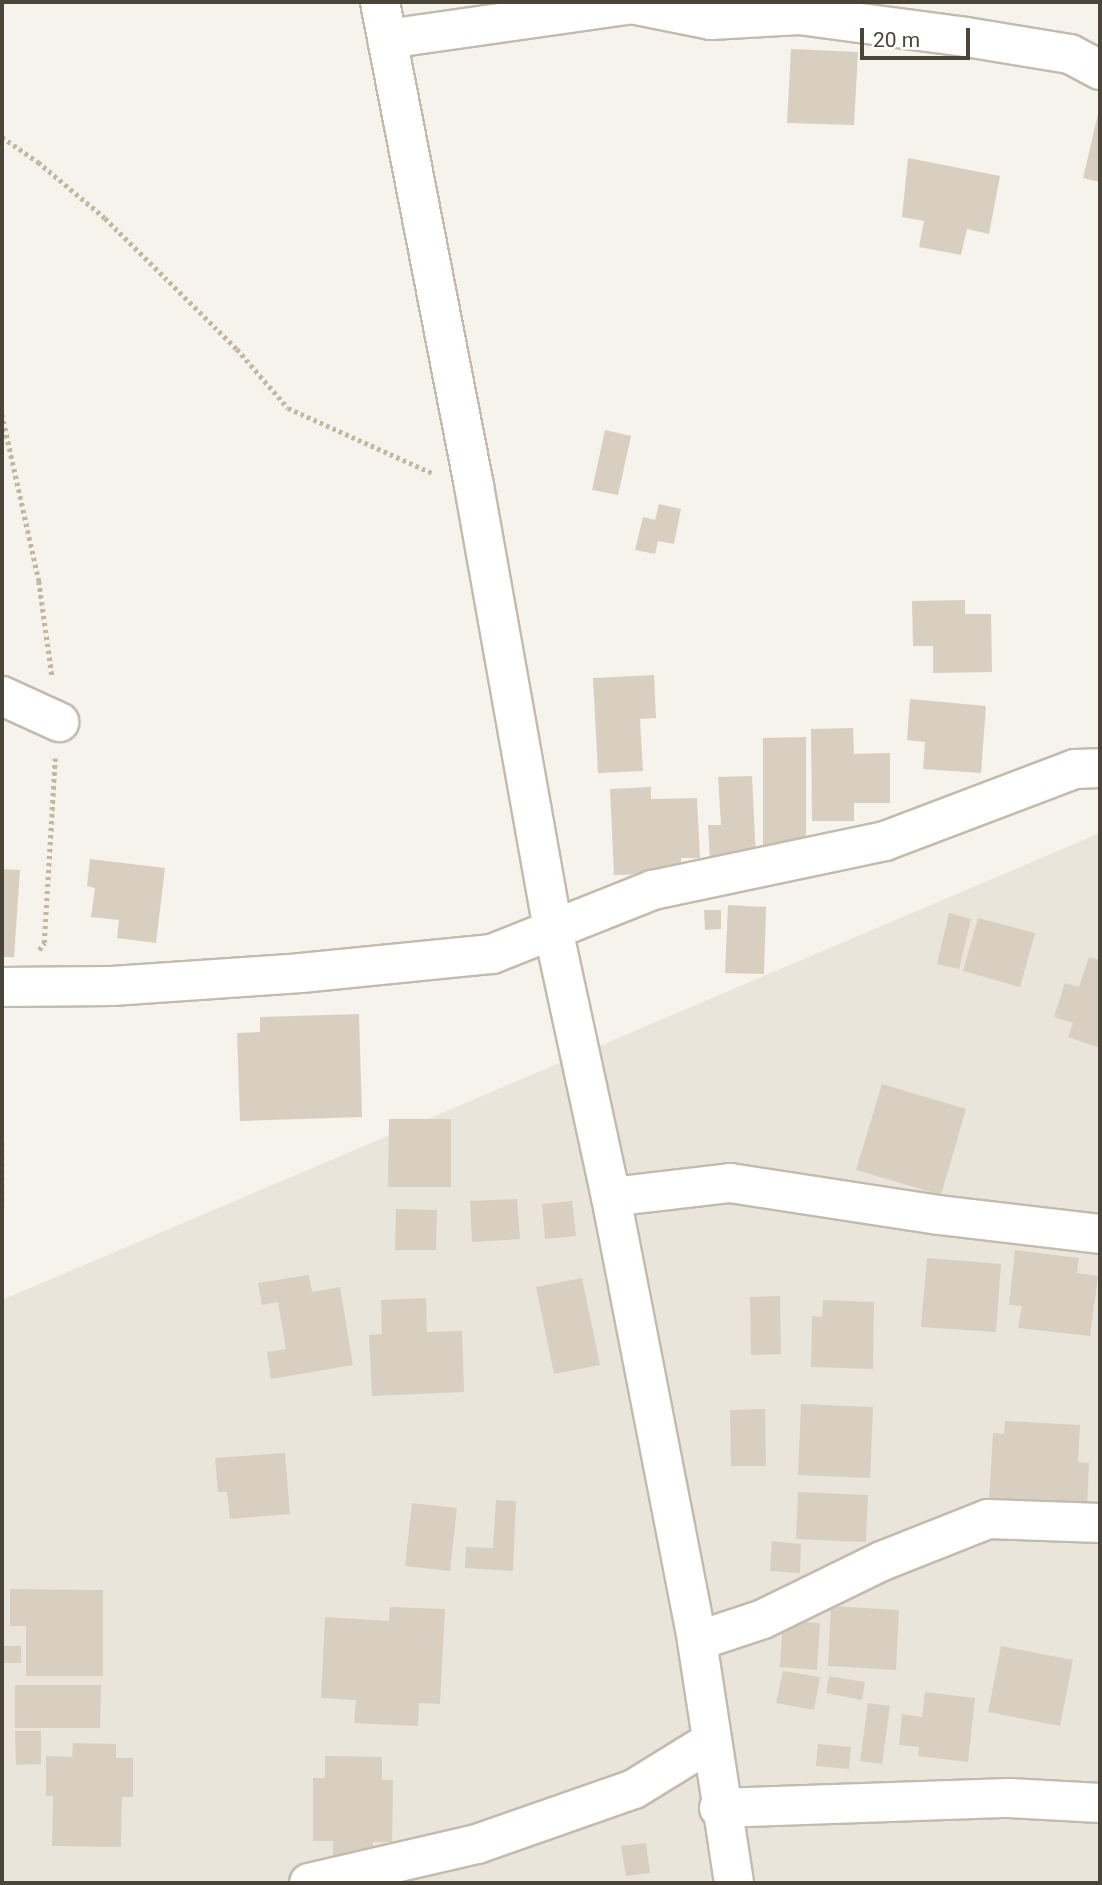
<!DOCTYPE html>
<html>
<head>
<meta charset="utf-8">
<style>
	body { margin:0 }
	#map { position:relative; width:1102px; height:1885px; overflow:hidden; background:#f6f3ec; font-family:Roboto,sans-serif }
	div>[style] { position:absolute }
	.residential>* { inset:0; background:#eae5da }
	.building>* { inset:0; background:#d8cfc1 }
	.path>* { height:4.5px; margin-top:-2.25px; transform-origin:0; background:repeating-linear-gradient(90deg,#c4b79f 0 3.5px,transparent 0 7px) }
	.roads { filter:drop-shadow(2px 0 #c2bbae) drop-shadow(-2px 0 #c2bbae) drop-shadow(0 2px #c2bbae) drop-shadow(0 -2px #c2bbae) }
	.minor>* { height:38px; margin:-19px; padding:0 19px; transform-origin:19px; border-radius:19px; background:#fff }
	.tertiary>* { height:38px; margin:-19px; padding:0 19px; transform-origin:19px; border-radius:19px; background:#fff }
	span { translate:-50% -50%; white-space:nowrap; text-align:center; line-height:1.15; -webkit-text-stroke:5px #fff; paint-order:stroke }
	.frame { position:absolute; inset:0; border:4px solid #4b4439; pointer-events:none }
	.scale { position:absolute; left:860px; top:28px; width:110px; height:32px; box-sizing:border-box; border:4px solid #4b4439; border-top:0; padding-left:9px; font-size:21px; line-height:24px; white-space:nowrap; color:#4b4439; -webkit-text-stroke:5px #fff; paint-order:stroke }
</style>
</head>
<body>
<div id="map">
	<div class="residential">
		<i style="clip-path:polygon(1100px 833px,1100px 1883px,2px 1883px,2px 1300px)"></i>
	</div>
	<div class="building">
		<i style="clip-path:polygon(791px 49px,858px 52px,854px 125px,787px 123px)"></i>
		<i style="clip-path:polygon(1099px 110px,1100px 111px,1100px 182px,1083px 178px)"></i>
		<i style="clip-path:polygon(908px 158px,1000px 176px,989px 234px,967px 229px,961px 255px,919px 247px,924px 221px,902px 217px)"></i>
		<i style="clip-path:polygon(605px 430px,631px 436px,618px 495px,592px 490px)"></i>
		<i style="clip-path:polygon(659px 504px,681px 509px,674px 544px,658px 541px,655px 554px,635px 550px,643px 517px,655px 520px)"></i>
		<i style="clip-path:polygon(965px 600px,965px 614px,991px 614px,992px 672px,933px 673px,933px 646px,913px 646px,912px 601px)"></i>
		<i style="clip-path:polygon(654px 675px,656px 718px,640px 719px,643px 771px,598px 773px,593px 678px)"></i>
		<i style="clip-path:polygon(910px 699px,986px 706px,981px 773px,923px 769px,925px 742px,907px 740px)"></i>
		<i style="clip-path:polygon(853px 728px,854px 754px,890px 753px,890px 803px,854px 803px,854px 821px,812px 821px,811px 729px)"></i>
		<i style="clip-path:polygon(806px 737px,806px 843px,763px 858px,763px 738px)"></i>
		<i style="clip-path:polygon(752px 776px,756px 858px,710px 860px,708px 825px,721px 825px,718px 777px)"></i>
		<i style="clip-path:polygon(651px 787px,651px 799px,697px 798px,700px 858px,681px 858px,682px 873px,614px 875px,610px 789px)"></i>
		<i style="clip-path:polygon(90px 859px,165px 868px,156px 943px,117px 938px,119px 920px,91px 917px,95px 888px,87px 886px)"></i>
		<i style="clip-path:polygon(2px 869px,20px 870px,14px 957px,2px 957px)"></i>
		<i style="clip-path:polygon(728px 905px,766px 907px,764px 974px,725px 973px)"></i>
		<i style="clip-path:polygon(704px 910px,721px 910px,721px 929px,705px 930px)"></i>
		<i style="clip-path:polygon(949px 913px,971px 919px,959px 969px,937px 964px)"></i>
		<i style="clip-path:polygon(978px 918px,1035px 933px,1020px 987px,963px 971px)"></i>
		<i style="clip-path:polygon(1089px 957px,1100px 960px,1100px 1048px,1068px 1037px,1073px 1023px,1054px 1017px,1065px 983px,1079px 987px)"></i>
		<i style="clip-path:polygon(359px 1014px,362px 1117px,240px 1121px,237px 1033px,260px 1032px,260px 1017px)"></i>
		<i style="clip-path:polygon(882px 1084px,966px 1109px,941px 1195px,856px 1170px)"></i>
		<i style="clip-path:polygon(389px 1119px,451px 1119px,451px 1187px,388px 1187px)"></i>
		<i style="clip-path:polygon(517px 1199px,520px 1239px,472px 1242px,470px 1201px)"></i>
		<i style="clip-path:polygon(572px 1201px,576px 1236px,545px 1239px,542px 1204px)"></i>
		<i style="clip-path:polygon(396px 1209px,437px 1210px,436px 1250px,395px 1250px)"></i>
		<i style="clip-path:polygon(1015px 1250px,1079px 1258px,1077px 1273px,1098px 1276px,1090px 1336px,1018px 1328px,1022px 1306px,1009px 1305px)"></i>
		<i style="clip-path:polygon(927px 1258px,1001px 1264px,996px 1332px,921px 1327px)"></i>
		<i style="clip-path:polygon(309px 1275px,312px 1292px,340px 1287px,353px 1365px,271px 1379px,267px 1352px,286px 1349px,278px 1302px,262px 1305px,258px 1283px)"></i>
		<i style="clip-path:polygon(582px 1278px,600px 1365px,554px 1374px,536px 1287px)"></i>
		<i style="clip-path:polygon(780px 1296px,781px 1354px,751px 1355px,750px 1297px)"></i>
		<i style="clip-path:polygon(426px 1298px,427px 1332px,462px 1331px,464px 1392px,372px 1396px,369px 1335px,382px 1334px,381px 1300px)"></i>
		<i style="clip-path:polygon(823px 1300px,874px 1302px,873px 1369px,811px 1367px,812px 1316px,822px 1317px)"></i>
		<i style="clip-path:polygon(801px 1404px,873px 1407px,870px 1478px,798px 1475px)"></i>
		<i style="clip-path:polygon(765px 1409px,766px 1466px,731px 1466px,730px 1410px)"></i>
		<i style="clip-path:polygon(1005px 1421px,1080px 1425px,1078px 1462px,1089px 1463px,1087px 1508px,989px 1503px,993px 1433px,1004px 1434px)"></i>
		<i style="clip-path:polygon(285px 1453px,290px 1514px,230px 1519px,227px 1492px,218px 1492px,215px 1458px)"></i>
		<i style="clip-path:polygon(798px 1492px,868px 1495px,866px 1542px,796px 1539px)"></i>
		<i style="clip-path:polygon(496px 1500px,516px 1501px,513px 1571px,465px 1568px,466px 1547px,493px 1548px)"></i>
		<i style="clip-path:polygon(412px 1503px,457px 1508px,450px 1571px,405px 1566px)"></i>
		<i style="clip-path:polygon(772px 1541px,801px 1544px,800px 1573px,770px 1571px)"></i>
		<i style="clip-path:polygon(10px 1589px,103px 1590px,103px 1676px,26px 1676px,26px 1626px,10px 1626px)"></i>
		<i style="clip-path:polygon(831px 1606px,899px 1610px,896px 1670px,828px 1666px)"></i>
		<i style="clip-path:polygon(390px 1607px,445px 1609px,440px 1704px,419px 1703px,418px 1726px,354px 1723px,356px 1700px,321px 1698px,325px 1617px,389px 1621px)"></i>
		<i style="clip-path:polygon(783px 1620px,820px 1623px,817px 1670px,780px 1667px)"></i>
		<i style="clip-path:polygon(2px 1646px,21px 1646px,21px 1663px,2px 1663px)"></i>
		<i style="clip-path:polygon(1001px 1646px,1073px 1660px,1060px 1726px,988px 1712px)"></i>
		<i style="clip-path:polygon(783px 1671px,820px 1677px,814px 1710px,776px 1703px)"></i>
		<i style="clip-path:polygon(829px 1676px,865px 1682px,862px 1700px,826px 1693px)"></i>
		<i style="clip-path:polygon(15px 1685px,101px 1685px,100px 1728px,15px 1728px)"></i>
		<i style="clip-path:polygon(925px 1692px,975px 1698px,968px 1762px,918px 1756px,919px 1747px,899px 1745px,902px 1714px,922px 1717px)"></i>
		<i style="clip-path:polygon(868px 1703px,890px 1706px,882px 1764px,860px 1761px)"></i>
		<i style="clip-path:polygon(15px 1731px,41px 1731px,41px 1764px,16px 1765px)"></i>
		<i style="clip-path:polygon(73px 1743px,116px 1744px,116px 1758px,133px 1758px,133px 1797px,122px 1797px,121px 1847px,52px 1846px,53px 1796px,46px 1796px,46px 1756px,72px 1757px)"></i>
		<i style="clip-path:polygon(818px 1744px,851px 1747px,849px 1769px,816px 1766px)"></i>
		<i style="clip-path:polygon(325px 1756px,382px 1757px,382px 1780px,393px 1780px,392px 1842px,373px 1842px,373px 1858px,333px 1857px,333px 1841px,313px 1841px,313px 1778px,325px 1778px)"></i>
		<i style="clip-path:polygon(646px 1843px,650px 1873px,626px 1876px,621px 1846px)"></i>
	</div>
	<div class="path">
		<i style="left:2px;top:137px;width:44px;rotate:34.8deg"></i>
		<i style="left:38px;top:162px;width:87px;rotate:39.9deg"></i>
		<i style="left:105px;top:218px;width:186px;rotate:44.8deg"></i>
		<i style="left:237px;top:349px;width:78px;rotate:49.2deg"></i>
		<i style="left:288px;top:408px;width:160px;rotate:24.3deg"></i>
		<i style="left:2px;top:414px;width:171px;rotate:77.5deg"></i>
		<i style="left:39px;top:581px;width:96px;rotate:82.2deg"></i>
		<i style="left:39px;top:950px;width:9px;rotate:-54deg"></i>
		<i style="left:44px;top:943px;width:185px;rotate:-86.6deg"></i>
		<i style="left:2px;top:1142px;width:66px;rotate:90deg"></i>
	</div>
	<div class="roads">
		<div class="minor">
			<i style="left:387px;top:39px;width:247px;rotate:-8.1deg"></i>
			<i style="left:632px;top:4px;width:81px;rotate:11.4deg"></i>
			<i style="left:711px;top:20px;width:88px;rotate:-3.3deg"></i>
			<i style="left:799px;top:15px;width:168px;rotate:7.5deg"></i>
			<i style="left:966px;top:37px;width:105px;rotate:9.3deg"></i>
			<i style="left:1070px;top:54px;width:34px;rotate:28deg"></i>
			<i style="left:2px;top:696px;width:63px;rotate:24.5deg"></i>
			<i style="left:2px;top:987px;width:110px;rotate:-0.5deg"></i>
			<i style="left:112px;top:986px;width:189px;rotate:-3.9deg"></i>
			<i style="left:301px;top:973px;width:192px;rotate:-5.7deg"></i>
			<i style="left:492px;top:954px;width:173px;rotate:-21.7deg"></i>
			<i style="left:653px;top:890px;width:237px;rotate:-11.9deg"></i>
			<i style="left:885px;top:841px;width:203px;rotate:-20.8deg"></i>
			<i style="left:1075px;top:769px;width:25px;rotate:-2deg"></i>
			<i style="left:611px;top:1197px;width:120px;rotate:-6.7deg"></i>
			<i style="left:730px;top:1183px;width:211px;rotate:8.7deg"></i>
			<i style="left:939px;top:1215px;width:162px;rotate:6.7deg"></i>
			<i style="left:697px;top:1641px;width:70px;rotate:-18.4deg"></i>
			<i style="left:763px;top:1619px;width:132px;rotate:-26deg"></i>
			<i style="left:882px;top:1561px;width:114px;rotate:-21.6deg"></i>
			<i style="left:988px;top:1519px;width:112px;rotate:2deg"></i>
			<i style="left:719px;top:1808px;width:290px;rotate:-2deg"></i>
			<i style="left:1009px;top:1798px;width:91px;rotate:3.1deg"></i>
			<i style="left:309px;top:1883px;width:172px;rotate:-13.1deg"></i>
			<i style="left:477px;top:1844px;width:166px;rotate:-19.3deg"></i>
			<i style="left:634px;top:1789px;width:89px;rotate:-31.7deg"></i>
		</div>
		<div class="tertiary">
			<i style="left:380px;top:2px;width:493px;rotate:79deg"></i>
			<i style="left:474px;top:486px;width:450px;rotate:79.9deg"></i>
			<i style="left:553px;top:929px;width:274px;rotate:77.8deg"></i>
			<i style="left:611px;top:1197px;width:452px;rotate:79deg"></i>
			<i style="left:697px;top:1641px;width:245px;rotate:81.3deg"></i>
		</div>
	</div>
	<div class="frame"></div>
	<div class="scale">20 m</div>
</div>
</body>
</html>
